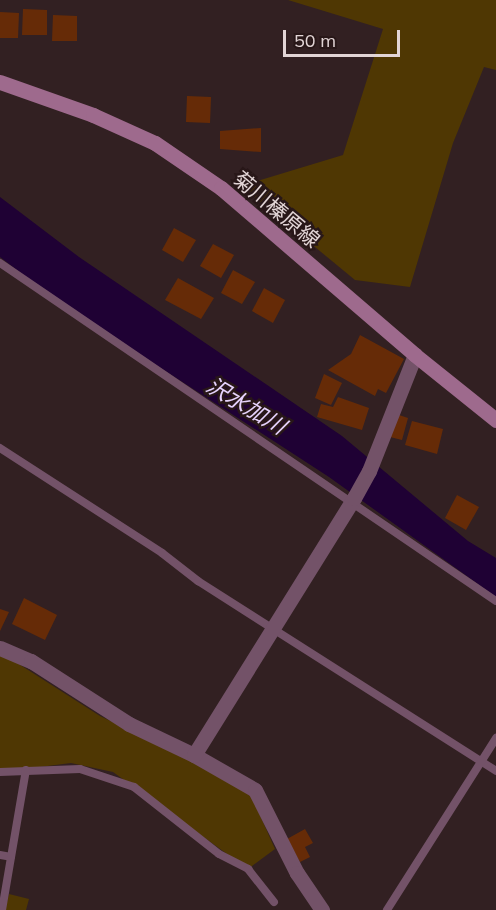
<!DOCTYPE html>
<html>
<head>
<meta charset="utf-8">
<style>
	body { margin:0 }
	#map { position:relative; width:496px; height:910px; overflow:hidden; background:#322022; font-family:Mulish,"Noto Sans JP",sans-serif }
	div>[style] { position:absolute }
	.green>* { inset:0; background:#4f3703 }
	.water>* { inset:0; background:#1f0134 }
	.building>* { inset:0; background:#662b07 }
	.service>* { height:8px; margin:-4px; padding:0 4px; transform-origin:4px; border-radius:4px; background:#735268 }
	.minor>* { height:15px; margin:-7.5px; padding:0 7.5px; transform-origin:7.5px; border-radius:7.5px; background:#735268 }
	.secondary>* { height:15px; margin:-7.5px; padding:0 7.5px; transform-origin:7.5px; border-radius:7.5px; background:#9e6a8d }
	span { translate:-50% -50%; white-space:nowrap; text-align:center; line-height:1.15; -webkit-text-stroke:5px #281718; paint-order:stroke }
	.street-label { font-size:21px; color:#e2d5d6 }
	.water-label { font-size:22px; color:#e6d2fc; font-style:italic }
	.scale { position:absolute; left:283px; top:30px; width:117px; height:27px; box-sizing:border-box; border:3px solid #e2d5d6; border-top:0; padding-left:8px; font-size:18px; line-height:21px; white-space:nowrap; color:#e2d5d6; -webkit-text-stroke:4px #281718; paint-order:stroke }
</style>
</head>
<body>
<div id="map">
	<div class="green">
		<i style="clip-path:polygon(288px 0,496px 0,496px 70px,484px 67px,453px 143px,410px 287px,355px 280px,241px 186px,343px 155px,383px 29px)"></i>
		<i style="clip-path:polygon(0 652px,100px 716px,247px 786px,275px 849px,248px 869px,113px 772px,71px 763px,0 772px)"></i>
		<i style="clip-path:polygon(9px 894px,29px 899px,26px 910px,5px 910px)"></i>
	</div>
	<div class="water">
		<i style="clip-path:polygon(0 197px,79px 257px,342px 436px,468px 541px,496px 558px,496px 597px,329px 477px,56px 300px,0 257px)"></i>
	</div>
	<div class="building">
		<i style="clip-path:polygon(23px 9px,47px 10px,47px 35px,22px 35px)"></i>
		<i style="clip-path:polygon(0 12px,19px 13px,18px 38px,0 38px)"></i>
		<i style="clip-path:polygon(53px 15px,77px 16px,77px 41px,52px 41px)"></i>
		<i style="clip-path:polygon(187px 96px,211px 97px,210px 123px,186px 122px)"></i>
		<i style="clip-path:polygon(261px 128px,261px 152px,220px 149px,220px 131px)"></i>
		<i style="clip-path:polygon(174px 228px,196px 240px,183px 262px,162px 250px)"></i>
		<i style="clip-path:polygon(213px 244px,234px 255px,221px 278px,200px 266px)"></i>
		<i style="clip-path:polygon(233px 270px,255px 282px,242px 304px,221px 293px)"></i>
		<i style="clip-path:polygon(178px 278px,214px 298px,201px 319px,165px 300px)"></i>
		<i style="clip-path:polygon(264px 288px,285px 300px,273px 323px,252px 311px)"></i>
		<i style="clip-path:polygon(360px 335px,404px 359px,386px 393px,378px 389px,375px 396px,328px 370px,351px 354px)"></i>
		<i style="clip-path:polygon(324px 374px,342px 383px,331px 405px,315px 398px)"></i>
		<i style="clip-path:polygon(338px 397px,369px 408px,362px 430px,317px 417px,321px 404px,333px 407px)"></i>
		<i style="clip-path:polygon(396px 414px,408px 418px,402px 440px,390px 437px)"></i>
		<i style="clip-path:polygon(412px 421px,443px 429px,437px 454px,405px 445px)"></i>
		<i style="clip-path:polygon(457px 495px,479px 507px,466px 530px,445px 518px)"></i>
		<i style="clip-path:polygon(24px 598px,57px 615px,45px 640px,12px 624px)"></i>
		<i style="clip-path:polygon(0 609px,9px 612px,0 631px)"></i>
		<i style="clip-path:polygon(305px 829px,313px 843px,305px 847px,310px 857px,300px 862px,287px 839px)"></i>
	</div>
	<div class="service">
		<i style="left:0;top:263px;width:600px;rotate:34.27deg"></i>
		<i style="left:0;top:448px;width:193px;rotate:32.9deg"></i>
		<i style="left:162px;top:553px;width:46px;rotate:37.9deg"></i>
		<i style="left:198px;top:581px;width:353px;rotate:32.5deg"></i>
		<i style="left:0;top:772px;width:80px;rotate:-2.1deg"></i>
		<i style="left:80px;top:769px;width:57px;rotate:18.4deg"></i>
		<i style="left:134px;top:787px;width:108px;rotate:38.2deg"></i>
		<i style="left:219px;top:854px;width:33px;rotate:27deg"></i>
		<i style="left:248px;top:869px;width:42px;rotate:51.8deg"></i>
		<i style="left:0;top:855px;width:11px;rotate:10deg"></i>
		<i style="left:2px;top:910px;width:142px;rotate:-80.3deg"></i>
		<i style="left:387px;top:910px;width:204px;rotate:-57.6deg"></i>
	</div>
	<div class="minor">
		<i style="left:0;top:648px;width:34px;rotate:23deg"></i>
		<i style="left:31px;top:661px;width:117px;rotate:32.7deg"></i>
		<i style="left:129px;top:724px;width:72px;rotate:25.5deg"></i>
		<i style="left:194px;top:755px;width:70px;rotate:29.8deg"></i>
		<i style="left:255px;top:790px;width:93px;rotate:63.2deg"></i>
		<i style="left:297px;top:873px;width:45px;rotate:56deg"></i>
		<i style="left:194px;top:755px;width:303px;rotate:-58.1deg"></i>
		<i style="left:354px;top:498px;width:31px;rotate:-61deg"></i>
		<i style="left:369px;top:471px;width:125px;rotate:-68.4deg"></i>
	</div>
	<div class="secondary">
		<i style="left:0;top:82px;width:99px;rotate:19.5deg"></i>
		<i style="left:93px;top:115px;width:68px;rotate:24.3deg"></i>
		<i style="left:155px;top:143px;width:80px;rotate:34.3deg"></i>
		<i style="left:221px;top:188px;width:256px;rotate:40.7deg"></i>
		<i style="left:415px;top:355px;width:104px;rotate:38.7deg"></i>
	</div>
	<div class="street-label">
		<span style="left:277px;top:209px;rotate:40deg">菊川榛原線</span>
	</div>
	<div class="water-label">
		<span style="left:246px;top:406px;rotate:31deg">沢水加川</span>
	</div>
	<div class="scale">50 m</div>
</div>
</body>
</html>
